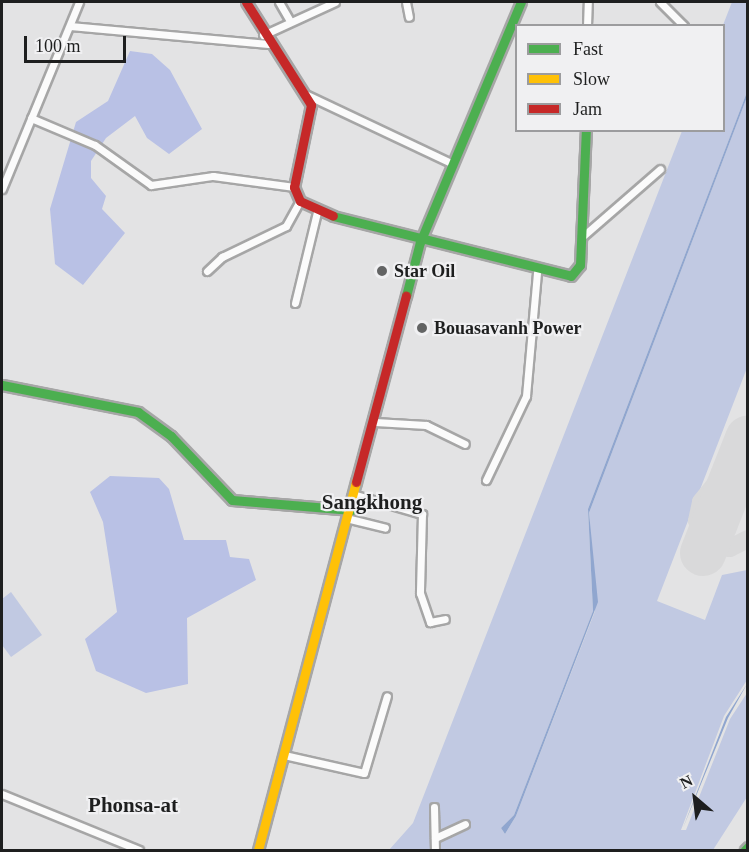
<!DOCTYPE html>
<html>
<head>
<meta charset="utf-8">
<style>
	body { margin:0 }
	#map { position:relative; width:749px; height:852px; overflow:hidden; background:#e3e3e4; font-family:Georgia,serif }
	div>[style] { position:absolute }
	.green>* { inset:0; background:#c1c9e2 }
	.forest>* { inset:0; background:#b9c1e5 }
	.water>* { inset:0; background:#90a6cf }
	.taxiway>* { height:18px; margin:-9px; padding:0 9px; transform-origin:9px; border-radius:9px; background:#d9d9da }
	.runway>* { height:46px; margin:-23px; padding:0 23px; transform-origin:23px; border-radius:23px; background:#d9d9da }
	.roads { filter:drop-shadow(2px 0 #a6a6a6) drop-shadow(-2px 0 #a6a6a6) drop-shadow(0 2px #a6a6a6) drop-shadow(0 -2px #a6a6a6) }
	.street>* { height:7px; margin:-3.5px; padding:0 3.5px; transform-origin:3.5px; border-radius:3.5px; background:#fbfbfb }
	.fast>* { height:9px; margin:-4.5px; padding:0 4.5px; transform-origin:4.5px; border-radius:4.5px; background:#4caf50 }
	.slow>* { height:9px; margin:-4.5px; padding:0 4.5px; transform-origin:4.5px; border-radius:4.5px; background:#ffc107 }
	.jam>* { height:9px; margin:-4.5px; padding:0 4.5px; transform-origin:4.5px; border-radius:4.5px; background:#c62828 }
	.dots>* { width:16px; height:16px; translate:-50% -50%; box-sizing:border-box; border:3px solid #f0f0f2; border-radius:50% }
	span { translate:-50% -50%; white-space:nowrap; text-align:center; line-height:1.15; -webkit-text-stroke:4.5px #f0f0f2; paint-order:stroke }
	.poi-label { font-size:18px; color:#1e1f1f; font-weight:700 }
	.left { translate:0 -50%; text-align:left }
	.quarter-label { font-size:21px; color:#1e1f1f; font-weight:700 }
	.frame { position:absolute; inset:0; border:3px solid #1e1f1f; pointer-events:none }
	.legend { position:absolute; left:515px; top:24px; width:210px; height:108px; box-sizing:border-box; background:#f0f0f2; border:2px solid #9c9c9e; margin:0; padding:8px 10px; list-style:none; font-size:18px; color:#1e1f1f }
	.legend li { display:flex; align-items:center; gap:12px; height:30px }
	.legend b { width:30px; border:2px solid #9c9c9e }
	.north { position:absolute; left:665px; top:768px; width:60px; height:60px; -webkit-text-stroke:4px #f0f0f2; paint-order:stroke; rotate:332deg; font-size:16px; font-weight:700; line-height:24px; text-align:center; color:#1e1f1f }
	.north::after { content:''; display:block; margin:auto; width:21px; height:27px; background:#1e1f1f; clip-path:polygon(50% 0,100% 100%,50% 72%,0 100%) }
	.scale { position:absolute; left:24px; top:36px; width:102px; height:27px; box-sizing:border-box; border:3px solid #1e1f1f; border-top:0; padding-left:8px; font-size:18px; line-height:21px; white-space:nowrap; color:#1e1f1f; -webkit-text-stroke:4px #f0f0f2; paint-order:stroke }
</style>
</head>
<body>
<div id="map">
	<div class="green">
		<i style="clip-path:polygon(732px 2px,747px 2px,747px 92px,588px 509px,593px 611px,514px 815px,501px 828px,505px 834px,516px 816px,595px 611px,589px 513px,747px 97px,747px 368px,657px 601px,705px 620px,722px 575px,747px 570px,747px 680px,724px 716px,681px 830px,686px 830px,730px 719px,747px 693px,747px 797px,713px 850px,389px 850px,413px 823px,682px 131px,724px 130px,723px 25px)"></i>
		<i style="clip-path:polygon(11px 592px,42px 635px,11px 657px,2px 645px,2px 599px)"></i>
	</div>
	<div class="forest">
		<i style="clip-path:polygon(130px 51px,152px 54px,170px 70px,202px 129px,169px 154px,147px 138px,135px 116px,106px 138px,91px 161px,91px 178px,106px 196px,102px 209px,125px 233px,83px 285px,55px 264px,50px 209px,76px 122px,108px 101px)"></i>
		<i style="clip-path:polygon(110px 476px,159px 478px,169px 489px,184px 540px,226px 540px,230px 557px,249px 559px,256px 580px,187px 618px,188px 684px,146px 693px,96px 671px,85px 639px,117px 612px,103px 522px,90px 492px)"></i>
	</div>
	<div class="water">
		<i style="clip-path:polygon(747px 92px,747px 97px,589px 513px,598px 602px,516px 816px,505px 834px,501px 828px,514px 815px,593px 611px,588px 509px)"></i>
		<i style="clip-path:polygon(747px 684px,728px 718px,683px 828px,726px 717px)"></i>
	</div>
	<div class="taxiway">
		<i style="left:744px;top:449px;width:68px;rotate:129.1deg"></i>
		<i style="left:701px;top:502px;width:19px;rotate:102deg"></i>
		<i style="left:697px;top:521px;width:31px;rotate:54deg"></i>
		<i style="left:715px;top:546px;width:15px;rotate:8deg"></i>
		<i style="left:730px;top:548px;width:20px;rotate:-27deg"></i>
	</div>
	<div class="runway">
		<i style="left:703px;top:553px;width:123px;rotate:-68.5deg"></i>
	</div>
	<div class="roads">
		<div class="street">
			<i style="left:279px;top:2px;width:22px;rotate:60deg"></i>
			<i style="left:406px;top:2px;width:15px;rotate:79deg"></i>
			<i style="left:660px;top:2px;width:34px;rotate:45deg"></i>
			<i style="left:70px;top:26px;width:199px;rotate:5.2deg"></i>
			<i style="left:587px;top:26px;width:24px;rotate:-88deg"></i>
			<i style="left:263px;top:35px;width:79px;rotate:-24.6deg"></i>
			<i style="left:307px;top:95px;width:159px;rotate:25.3deg"></i>
			<i style="left:31px;top:118px;width:69px;rotate:22.9deg"></i>
			<i style="left:95px;top:145px;width:69px;rotate:35.5deg"></i>
			<i style="left:151px;top:185px;width:63px;rotate:-8.3deg"></i>
			<i style="left:213px;top:176px;width:82px;rotate:7.7deg"></i>
			<i style="left:2px;top:189px;width:202px;rotate:-67.6deg"></i>
			<i style="left:583px;top:236px;width:102px;rotate:-41deg"></i>
			<i style="left:207px;top:271px;width:21px;rotate:-43deg"></i>
			<i style="left:222px;top:257px;width:71px;rotate:-25.8deg"></i>
			<i style="left:286px;top:226px;width:29px;rotate:-61deg"></i>
			<i style="left:295px;top:303px;width:94px;rotate:-76.4deg"></i>
			<i style="left:375px;top:422px;width:51px;rotate:3.4deg"></i>
			<i style="left:426px;top:425px;width:43px;rotate:26deg"></i>
			<i style="left:486px;top:480px;width:93px;rotate:-64.5deg"></i>
			<i style="left:526px;top:396px;width:124px;rotate:-84.9deg"></i>
			<i style="left:356px;top:495px;width:69px;rotate:16.1deg"></i>
			<i style="left:422px;top:514px;width:79px;rotate:91.5deg"></i>
			<i style="left:420px;top:593px;width:31px;rotate:71deg"></i>
			<i style="left:430px;top:622px;width:15px;rotate:-11deg"></i>
			<i style="left:350px;top:519px;width:36px;rotate:14deg"></i>
			<i style="left:284px;top:755px;width:82px;rotate:12.7deg"></i>
			<i style="left:364px;top:773px;width:80px;rotate:-73.4deg"></i>
			<i style="left:2px;top:794px;width:148px;rotate:22.2deg"></i>
			<i style="left:434px;top:807px;width:43px;rotate:88.7deg"></i>
			<i style="left:435px;top:838px;width:33px;rotate:-25deg"></i>
		</div>
		<div class="fast">
			<i style="left:333px;top:216px;width:245px;rotate:14.1deg"></i>
			<i style="left:571px;top:276px;width:14px;rotate:-51deg"></i>
			<i style="left:580px;top:265px;width:135px;rotate:-87.5deg"></i>
			<i style="left:406px;top:296px;width:56px;rotate:-75.5deg"></i>
			<i style="left:420px;top:242px;width:260px;rotate:-67.2deg"></i>
			<i style="left:2px;top:385px;width:139px;rotate:11.2deg"></i>
			<i style="left:138px;top:412px;width:41px;rotate:36deg"></i>
			<i style="left:171px;top:436px;width:88px;rotate:46.4deg"></i>
			<i style="left:232px;top:500px;width:120px;rotate:4.8deg"></i>
			<i style="left:745px;top:850px;width:4px;rotate:-45deg"></i>
		</div>
		<div class="slow">
			<i style="left:258px;top:850px;width:381px;rotate:-75.1deg"></i>
		</div>
		<div class="jam">
			<i style="left:246px;top:2px;width:122px;rotate:57.7deg"></i>
			<i style="left:311px;top:105px;width:84px;rotate:101.7deg"></i>
			<i style="left:294px;top:187px;width:15px;rotate:67deg"></i>
			<i style="left:300px;top:201px;width:36px;rotate:24deg"></i>
			<i style="left:356px;top:482px;width:193px;rotate:-75deg"></i>
		</div>
	</div>
	<div class="dots">
		<i style="left:382px;top:271px;background:#636464"></i>
		<i style="left:422px;top:328px;background:#636464"></i>
	</div>
	<div class="poi-label">
		<span class="left" style="left:394px;top:271px">Star Oil</span>
		<span class="left" style="left:434px;top:328px">Bouasavanh Power</span>
	</div>
	<div class="quarter-label">
		<span style="left:372px;top:502px">Sangkhong</span>
		<span style="left:133px;top:805px">Phonsa-at</span>
	</div>
	<div class="frame"></div>
	<ul class="legend">
	<li><b style="height:8px;background:#4caf50"></b>Fast</li>
	<li><b style="height:8px;background:#ffc107"></b>Slow</li>
	<li><b style="height:8px;background:#c62828"></b>Jam</li>
	</ul>
	<div class="north">N</div>
	<div class="scale">100 m</div>
</div>
</body>
</html>
